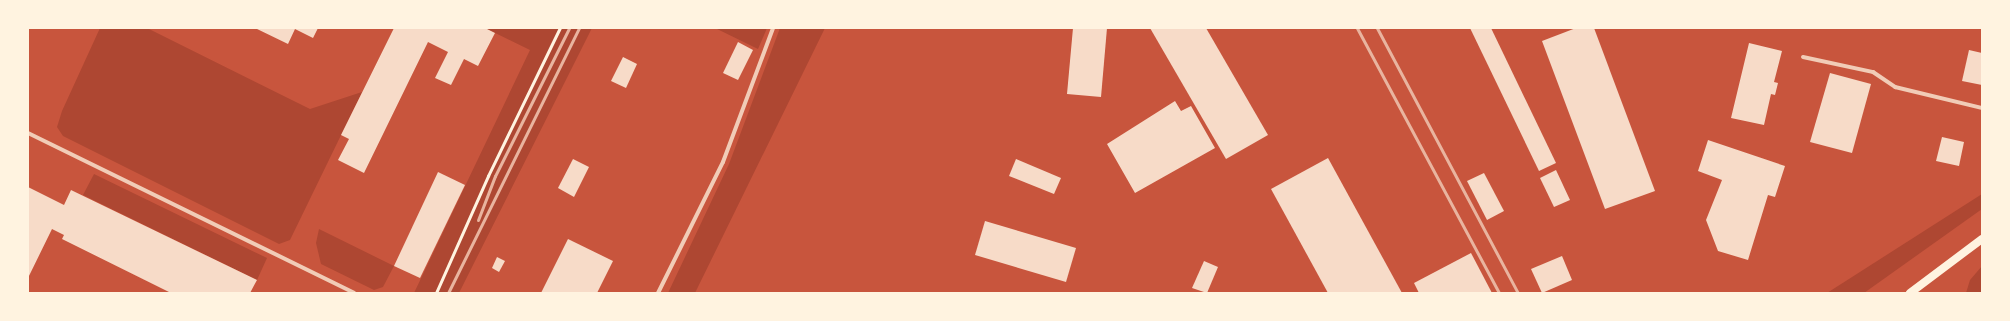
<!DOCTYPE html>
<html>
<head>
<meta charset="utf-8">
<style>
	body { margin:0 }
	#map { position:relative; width:2010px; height:321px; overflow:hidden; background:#c8553d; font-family:Literata,serif }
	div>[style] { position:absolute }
	.green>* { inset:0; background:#ae4732 }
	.building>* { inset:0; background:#f7dbc8 }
	.path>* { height:2.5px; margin:-1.25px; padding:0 1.25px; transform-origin:1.25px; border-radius:1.25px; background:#fff3e0 }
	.minor>* { height:4px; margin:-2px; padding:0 2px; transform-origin:2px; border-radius:2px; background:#f1ccb7 }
	.secondary>* { height:8px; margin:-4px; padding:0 4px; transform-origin:4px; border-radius:4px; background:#fff3e0 }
	.rail>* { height:3px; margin:-1.5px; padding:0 1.5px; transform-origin:1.5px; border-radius:1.5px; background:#e9b49f }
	span { translate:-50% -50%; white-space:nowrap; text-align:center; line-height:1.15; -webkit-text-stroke:4px #fff3e0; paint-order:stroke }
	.frame { position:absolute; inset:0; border:29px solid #fff3e0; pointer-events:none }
</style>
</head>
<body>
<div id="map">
	<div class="green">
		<i style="clip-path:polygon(100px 28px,147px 28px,310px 109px,362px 92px,290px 240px,279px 244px,63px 136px,57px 127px,62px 111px)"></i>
		<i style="clip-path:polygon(485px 28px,592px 28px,459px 293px,414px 293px,530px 50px)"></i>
		<i style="clip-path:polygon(715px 28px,767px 28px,758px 49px)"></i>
		<i style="clip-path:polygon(780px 28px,825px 28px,695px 293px,668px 293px,729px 164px)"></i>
		<i style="clip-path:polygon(94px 174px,267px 258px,257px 280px,83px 195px)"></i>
		<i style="clip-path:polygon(1982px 194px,1982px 209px,1864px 293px,1827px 293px)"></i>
		<i style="clip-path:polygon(319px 229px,394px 266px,383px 287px,374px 290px,321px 264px,316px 243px)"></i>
		<i style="clip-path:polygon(1982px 266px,1982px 293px,1966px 293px,1970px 280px)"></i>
	</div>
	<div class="building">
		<i style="clip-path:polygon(255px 28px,318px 28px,313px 38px,295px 29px,288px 44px)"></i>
		<i style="clip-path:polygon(394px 28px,485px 28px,495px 33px,478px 66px,464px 59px,451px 85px,435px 78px,448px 52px,428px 42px,364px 173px,338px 160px,349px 139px,341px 135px)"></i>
		<i style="clip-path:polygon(1073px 28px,1107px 28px,1101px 97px,1067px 94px)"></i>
		<i style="clip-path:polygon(1150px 28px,1206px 28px,1268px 135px,1226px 159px)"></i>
		<i style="clip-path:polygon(1470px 28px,1491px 28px,1556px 163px,1539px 171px)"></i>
		<i style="clip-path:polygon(1576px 28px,1594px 28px,1655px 191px,1605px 209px,1542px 41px)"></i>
		<i style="clip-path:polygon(738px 42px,753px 50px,738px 80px,723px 73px)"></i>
		<i style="clip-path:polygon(1749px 43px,1782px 51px,1774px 82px,1778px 83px,1775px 95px,1771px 94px,1764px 125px,1731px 118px)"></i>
		<i style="clip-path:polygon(1969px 50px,1982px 53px,1982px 85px,1962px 81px)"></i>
		<i style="clip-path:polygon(623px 57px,637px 64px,626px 88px,611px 81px)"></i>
		<i style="clip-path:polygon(1830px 73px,1871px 84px,1852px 153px,1810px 142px)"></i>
		<i style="clip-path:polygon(1175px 101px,1181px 111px,1191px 106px,1215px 148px,1135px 193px,1107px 144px)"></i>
		<i style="clip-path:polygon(1942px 137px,1964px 142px,1959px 166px,1936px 161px)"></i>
		<i style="clip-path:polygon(1708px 140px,1785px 166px,1775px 197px,1768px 195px,1748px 260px,1718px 251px,1706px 220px,1722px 180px,1698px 171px)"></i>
		<i style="clip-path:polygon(1328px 158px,1402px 293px,1328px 293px,1271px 189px)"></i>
		<i style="clip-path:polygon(573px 159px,589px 167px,574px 197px,558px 188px)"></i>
		<i style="clip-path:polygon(1016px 159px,1061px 178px,1054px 194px,1009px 176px)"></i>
		<i style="clip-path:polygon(1556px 170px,1570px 200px,1554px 207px,1540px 178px)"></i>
		<i style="clip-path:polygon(438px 172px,465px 185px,420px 278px,394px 266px)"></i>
		<i style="clip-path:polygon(1484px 173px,1504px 211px,1487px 220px,1467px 181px)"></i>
		<i style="clip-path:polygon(28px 187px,64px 205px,71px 190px,257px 280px,250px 293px,171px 293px,62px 239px,64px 235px,52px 229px,28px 278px)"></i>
		<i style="clip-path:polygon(985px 221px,1076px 248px,1066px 282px,975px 255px)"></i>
		<i style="clip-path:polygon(568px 239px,613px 261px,597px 293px,541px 293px)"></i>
		<i style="clip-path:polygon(1471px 253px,1492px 293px,1419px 293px,1414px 283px)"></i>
		<i style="clip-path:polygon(1562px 256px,1572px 280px,1542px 293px,1531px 269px)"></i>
		<i style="clip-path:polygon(497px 257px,505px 261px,499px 272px,492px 268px)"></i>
		<i style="clip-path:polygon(1204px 261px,1218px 267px,1207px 293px,1192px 288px)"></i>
	</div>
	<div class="path">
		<i style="left:436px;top:293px;width:128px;rotate:-66deg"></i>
		<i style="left:488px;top:176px;width:165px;rotate:-64.1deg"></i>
	</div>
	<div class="minor">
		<i style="left:1803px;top:57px;width:72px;rotate:12.1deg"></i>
		<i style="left:1873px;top:72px;width:27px;rotate:34deg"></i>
		<i style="left:1895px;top:87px;width:89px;rotate:13.6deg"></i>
		<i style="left:28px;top:133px;width:363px;rotate:26.1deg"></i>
		<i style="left:658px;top:293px;width:146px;rotate:-63.6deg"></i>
		<i style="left:723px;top:162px;width:143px;rotate:-69.5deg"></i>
	</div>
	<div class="secondary">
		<i style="left:1910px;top:293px;width:90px;rotate:-36.9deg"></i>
	</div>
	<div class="rail">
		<i style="left:1357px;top:28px;width:301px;rotate:61.8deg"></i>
		<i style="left:1377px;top:28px;width:300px;rotate:62deg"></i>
		<i style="left:478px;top:220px;width:47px;rotate:-68.9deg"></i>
		<i style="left:495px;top:176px;width:165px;rotate:-63.4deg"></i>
		<i style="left:448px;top:293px;width:296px;rotate:-63.7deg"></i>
	</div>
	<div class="frame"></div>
</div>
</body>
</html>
